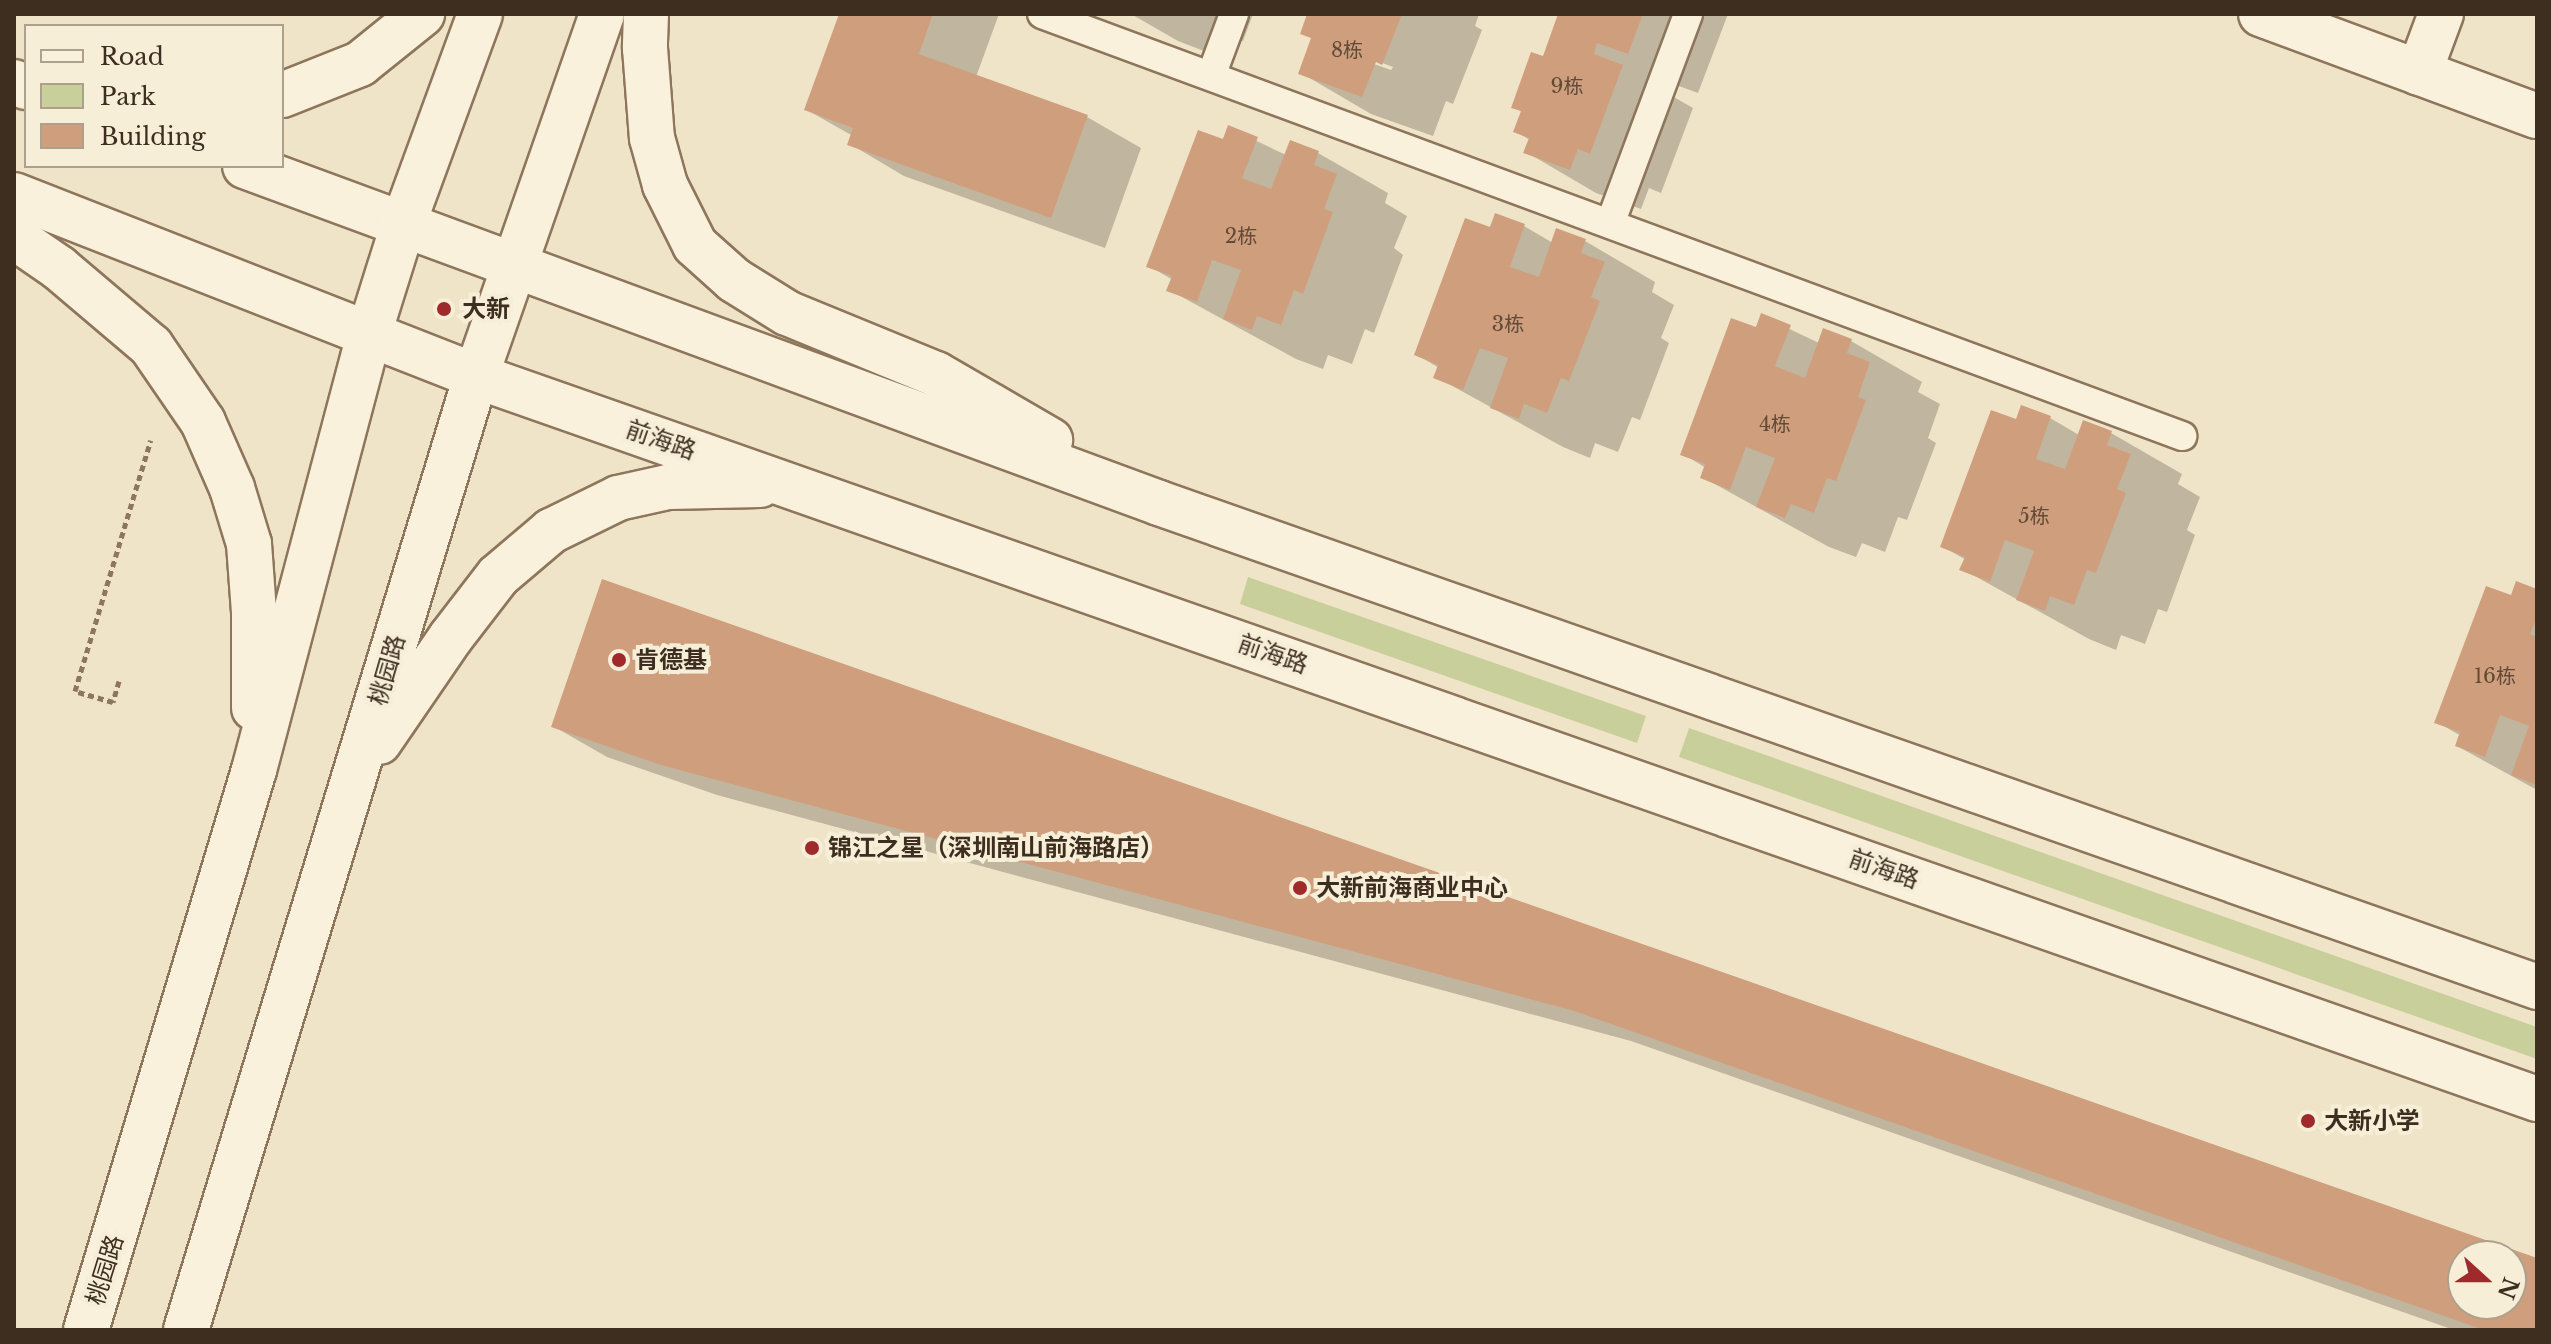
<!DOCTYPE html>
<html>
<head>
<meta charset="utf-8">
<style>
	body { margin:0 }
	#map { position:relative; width:2551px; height:1344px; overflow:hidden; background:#f0e4c8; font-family:"Libre Baskerville","Noto Sans SC",serif }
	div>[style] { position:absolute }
	.green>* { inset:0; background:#c9cf9b }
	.shadow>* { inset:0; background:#0003 }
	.building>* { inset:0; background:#cf9f7d }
	.path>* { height:5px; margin-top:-2.5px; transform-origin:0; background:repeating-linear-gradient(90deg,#8d765c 0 6px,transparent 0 10px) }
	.roads { filter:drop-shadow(2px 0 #8d765c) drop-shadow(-2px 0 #8d765c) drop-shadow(0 2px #8d765c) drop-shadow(0 -2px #8d765c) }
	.service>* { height:28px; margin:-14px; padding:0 14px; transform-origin:14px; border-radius:14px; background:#faf1dc }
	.minor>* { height:44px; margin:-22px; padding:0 22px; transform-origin:22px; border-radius:22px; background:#faf1dc }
	.secondary>* { height:44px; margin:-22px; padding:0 22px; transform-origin:22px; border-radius:22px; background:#faf1dc }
	.dots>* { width:22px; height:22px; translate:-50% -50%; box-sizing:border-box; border:4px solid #f7eed8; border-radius:50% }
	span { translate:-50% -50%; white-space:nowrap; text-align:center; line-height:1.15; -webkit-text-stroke:8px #f7eed8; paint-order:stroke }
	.number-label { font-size:20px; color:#624a37 }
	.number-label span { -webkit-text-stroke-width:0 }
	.poi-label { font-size:24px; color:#3d2e20; font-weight:700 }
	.left { translate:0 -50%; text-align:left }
	.street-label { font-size:24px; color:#3d2e20 }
	.frame { position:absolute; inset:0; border:16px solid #3d2e20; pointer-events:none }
	.legend { position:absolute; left:24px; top:24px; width:260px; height:144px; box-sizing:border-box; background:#f7eed8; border:2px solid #ada18e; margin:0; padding:10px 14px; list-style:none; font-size:24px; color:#3d2e20 }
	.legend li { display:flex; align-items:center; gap:16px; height:40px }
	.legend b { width:40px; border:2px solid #ada18e }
	.north { position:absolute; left:2447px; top:1240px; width:80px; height:80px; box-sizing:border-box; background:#f7eed8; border:2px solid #ada18e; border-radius:50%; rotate:111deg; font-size:22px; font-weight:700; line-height:32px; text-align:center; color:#3d2e20 }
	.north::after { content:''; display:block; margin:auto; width:28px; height:36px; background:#9e2a2b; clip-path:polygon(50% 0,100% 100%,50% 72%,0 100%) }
</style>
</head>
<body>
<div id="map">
	<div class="green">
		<i style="clip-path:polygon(1248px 577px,1646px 716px,1637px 743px,1240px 604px)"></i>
		<i style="clip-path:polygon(1689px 728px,2537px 1027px,2537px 1059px,1679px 757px)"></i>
	</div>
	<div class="shadow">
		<i style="clip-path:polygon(841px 14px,999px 14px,976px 77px,1087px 117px,1141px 148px,1105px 248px,904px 176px,850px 144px,853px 136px,807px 110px)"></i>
		<i style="clip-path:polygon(1131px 14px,1253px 14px,1243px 41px,1230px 37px,1222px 58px,1178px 41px)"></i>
		<i style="clip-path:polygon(evenodd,1309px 14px,1479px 14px,1475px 26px,1482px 30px,1453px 104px,1446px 101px,1433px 136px,1371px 114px,1301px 73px,1313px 39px,1302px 33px,1309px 14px,1374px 60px,1393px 67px,1391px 70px,1374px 64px,1374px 60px)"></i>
		<i style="clip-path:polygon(1560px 14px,1728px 14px,1698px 93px,1668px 82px,1665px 92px,1693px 108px,1661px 193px,1649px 188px,1641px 209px,1596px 193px,1526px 152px,1530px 140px,1515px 131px,1522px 112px,1513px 107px,1544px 59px)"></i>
		<i style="clip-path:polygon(1229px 128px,1286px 155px,1318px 153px,1388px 193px,1385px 203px,1407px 216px,1394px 248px,1403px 255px,1374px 333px,1365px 329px,1352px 364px,1328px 355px,1323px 369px,1296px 359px,1169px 290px,1173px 280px,1149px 266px)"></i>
		<i style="clip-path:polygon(1496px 216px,1524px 226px,1553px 243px,1585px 241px,1655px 282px,1652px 292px,1674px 305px,1661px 338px,1669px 343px,1640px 420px,1632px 417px,1618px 452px,1595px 443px,1590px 458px,1563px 447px,1436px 377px,1439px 368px,1416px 354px)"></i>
		<i style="clip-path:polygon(1762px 316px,1819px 343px,1824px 330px,1851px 341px,1922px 382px,1918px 392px,1940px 404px,1928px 438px,1936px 443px,1907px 520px,1898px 517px,1885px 552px,1862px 543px,1856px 557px,1829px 547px,1702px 477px,1706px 468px,1683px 454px)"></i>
		<i style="clip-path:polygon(2022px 408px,2050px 418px,2079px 435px,2111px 433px,2182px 474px,2178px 484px,2200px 497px,2187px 530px,2195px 535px,2167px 612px,2158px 609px,2145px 644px,2121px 635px,2116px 650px,2089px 639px,1962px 569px,1966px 560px,1942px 546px,2018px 422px)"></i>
		<i style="clip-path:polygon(2537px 591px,2537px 790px,2457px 746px,2461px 736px,2437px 722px,2512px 598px)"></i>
		<i style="clip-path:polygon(evenodd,553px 726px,2537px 1260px,2537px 1330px,2454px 1330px,1631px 1041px,717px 795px,607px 757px,553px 726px,2463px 1256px,2511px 1256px,2511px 1304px,2463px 1304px,2463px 1256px)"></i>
	</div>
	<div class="building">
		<i style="clip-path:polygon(839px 14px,933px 14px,919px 54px,1088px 115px,1051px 218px,847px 145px,853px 128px,804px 110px)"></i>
		<i style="clip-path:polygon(1307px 14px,1402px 14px,1382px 65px,1376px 62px,1362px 97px,1298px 74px,1311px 38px,1300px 34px)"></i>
		<i style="clip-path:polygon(1558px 14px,1643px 14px,1628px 54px,1597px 43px,1594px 54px,1623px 65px,1590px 154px,1578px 149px,1570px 170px,1523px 153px,1529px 138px,1513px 132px,1521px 111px,1511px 108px,1531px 52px,1543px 56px)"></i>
		<i style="clip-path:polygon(1228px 125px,1258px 137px,1242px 178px,1271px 189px,1290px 140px,1319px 151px,1314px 165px,1337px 174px,1324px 209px,1333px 212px,1303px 294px,1294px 290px,1281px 325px,1257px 316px,1252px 330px,1223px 319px,1241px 270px,1212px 260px,1197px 302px,1166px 291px,1172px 276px,1146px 267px,1198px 130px,1223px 139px)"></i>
		<i style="clip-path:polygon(1495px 213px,1525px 224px,1510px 267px,1539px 277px,1556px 228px,1586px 239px,1581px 253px,1605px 262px,1591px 297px,1600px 301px,1569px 381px,1561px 378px,1547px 413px,1524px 404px,1519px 419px,1490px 408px,1508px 358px,1480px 348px,1463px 390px,1433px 378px,1438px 365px,1414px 355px,1465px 218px,1490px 227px)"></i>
		<i style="clip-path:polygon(1761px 313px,1791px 325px,1775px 366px,1805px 378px,1823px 328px,1852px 339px,1847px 353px,1870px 362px,1858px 397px,1866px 400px,1836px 481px,1827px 478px,1814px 513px,1791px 504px,1785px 518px,1756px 507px,1775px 458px,1746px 447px,1730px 490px,1700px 478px,1705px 464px,1680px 455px,1731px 318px,1756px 327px)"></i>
		<i style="clip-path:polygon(2021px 405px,2051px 416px,2036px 459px,2065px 469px,2083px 420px,2112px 431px,2107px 445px,2131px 454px,2117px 489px,2126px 493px,2096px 573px,2087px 570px,2074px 605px,2050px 596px,2045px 611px,2016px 600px,2034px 551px,2005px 540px,1990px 582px,1959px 570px,1965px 557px,1940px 547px,1991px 410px,2016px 419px)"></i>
		<i style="clip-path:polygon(evenodd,602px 579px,2537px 1258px,2537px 1330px,2484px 1330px,1574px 1011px,661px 765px,551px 727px,602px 579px,2463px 1256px,2511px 1256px,2511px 1304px,2463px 1304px,2463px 1256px)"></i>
		<i style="clip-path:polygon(2516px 581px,2537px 589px,2537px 617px,2530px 634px,2537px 637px,2537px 785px,2511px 775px,2529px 726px,2500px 715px,2485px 757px,2455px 746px,2460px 732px,2434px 723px,2486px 586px,2511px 595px)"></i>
	</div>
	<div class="path">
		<i style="left:119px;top:681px;width:22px;rotate:106deg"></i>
		<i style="left:113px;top:702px;width:40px;rotate:-164deg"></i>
		<i style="left:75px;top:691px;width:262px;rotate:-73.2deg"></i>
	</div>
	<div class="roads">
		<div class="service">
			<i style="left:1042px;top:14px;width:1216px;rotate:20.31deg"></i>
			<i style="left:1211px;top:76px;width:66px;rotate:-69.6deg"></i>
			<i style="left:1610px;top:224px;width:224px;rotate:-69.6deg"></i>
		</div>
		<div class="minor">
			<i style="left:2261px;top:14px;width:294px;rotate:20.3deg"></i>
			<i style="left:2419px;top:73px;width:63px;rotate:-69.6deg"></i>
		</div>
		<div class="secondary">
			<i style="left:646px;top:14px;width:34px;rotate:92deg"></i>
			<i style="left:645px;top:48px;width:90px;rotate:85.6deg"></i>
			<i style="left:652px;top:138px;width:49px;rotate:74.5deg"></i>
			<i style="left:665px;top:185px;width:67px;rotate:63.4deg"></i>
			<i style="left:695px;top:245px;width:52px;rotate:41.9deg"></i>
			<i style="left:734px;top:280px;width:62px;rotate:31.9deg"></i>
			<i style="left:787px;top:313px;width:161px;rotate:22.3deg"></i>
			<i style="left:936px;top:374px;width:132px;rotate:30.1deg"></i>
			<i style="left:14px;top:82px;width:13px;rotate:23deg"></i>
			<i style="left:282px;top:95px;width:84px;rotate:-21.7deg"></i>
			<i style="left:360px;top:64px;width:80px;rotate:-38.9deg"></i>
			<i style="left:245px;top:166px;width:974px;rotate:20.24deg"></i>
			<i style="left:1159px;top:503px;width:1461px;rotate:19.35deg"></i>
			<i style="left:14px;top:195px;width:496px;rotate:21.4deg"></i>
			<i style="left:476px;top:376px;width:2184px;rotate:19.33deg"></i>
			<i style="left:14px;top:237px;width:55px;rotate:34.6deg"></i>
			<i style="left:59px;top:268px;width:121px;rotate:40.3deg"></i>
			<i style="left:151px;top:346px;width:92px;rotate:55.6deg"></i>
			<i style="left:203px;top:422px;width:72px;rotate:66.3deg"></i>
			<i style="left:232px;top:488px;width:59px;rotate:73.1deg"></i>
			<i style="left:249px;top:544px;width:68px;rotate:85.8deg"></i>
			<i style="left:254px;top:612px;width:96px;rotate:90deg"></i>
			<i style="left:379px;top:742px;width:127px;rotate:-55.6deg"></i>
			<i style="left:451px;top:637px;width:77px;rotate:-52.4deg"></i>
			<i style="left:498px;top:576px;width:70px;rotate:-40.3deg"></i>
			<i style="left:551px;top:531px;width:75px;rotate:-26.2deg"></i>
			<i style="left:618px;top:498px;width:51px;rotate:-12.4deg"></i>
			<i style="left:668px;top:487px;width:92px;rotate:-1.2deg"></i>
			<i style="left:86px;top:1330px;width:585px;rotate:-73.3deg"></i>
			<i style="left:254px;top:770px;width:448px;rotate:-75.2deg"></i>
			<i style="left:368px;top:337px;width:121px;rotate:-72.6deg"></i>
			<i style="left:404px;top:222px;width:221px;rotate:-69.9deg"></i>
			<i style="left:186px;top:1330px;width:997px;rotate:-73.09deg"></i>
			<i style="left:476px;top:376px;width:383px;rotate:-70.8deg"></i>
		</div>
	</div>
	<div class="dots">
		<i style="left:444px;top:309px;background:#9e2a2b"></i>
		<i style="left:619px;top:660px;background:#9e2a2b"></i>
		<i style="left:812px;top:848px;background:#9e2a2b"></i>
		<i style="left:1300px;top:888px;background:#9e2a2b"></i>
		<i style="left:2308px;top:1121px;background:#9e2a2b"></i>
	</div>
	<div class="number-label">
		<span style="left:1347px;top:50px">8栋</span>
		<span style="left:1567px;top:86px">9栋</span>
		<span style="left:1241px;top:236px">2栋</span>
		<span style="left:1508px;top:324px">3栋</span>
		<span style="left:1775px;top:424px">4栋</span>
		<span style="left:2034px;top:516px">5栋</span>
		<span style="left:2495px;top:676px">16栋</span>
	</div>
	<div class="poi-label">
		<span class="left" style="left:462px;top:309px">大新</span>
		<span class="left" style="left:635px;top:660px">肯德基</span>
		<span class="left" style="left:828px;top:848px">锦江之星（深圳南山前海路店）</span>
		<span class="left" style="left:1316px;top:888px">大新前海商业中心</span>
		<span class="left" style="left:2324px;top:1121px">大新小学</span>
	</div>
	<div class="street-label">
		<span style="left:661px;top:440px;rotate:19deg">前海路</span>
		<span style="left:1273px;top:654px;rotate:19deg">前海路</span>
		<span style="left:387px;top:670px;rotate:-74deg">桃园路</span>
		<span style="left:1884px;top:869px;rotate:19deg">前海路</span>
		<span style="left:105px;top:1270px;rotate:-73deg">桃园路</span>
	</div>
	<div class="frame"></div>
	<ul class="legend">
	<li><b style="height:10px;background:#faf1dc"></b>Road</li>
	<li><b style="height:22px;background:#c9cf9b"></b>Park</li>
	<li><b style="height:22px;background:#cf9f7d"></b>Building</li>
	</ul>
	<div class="north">N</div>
</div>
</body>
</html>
